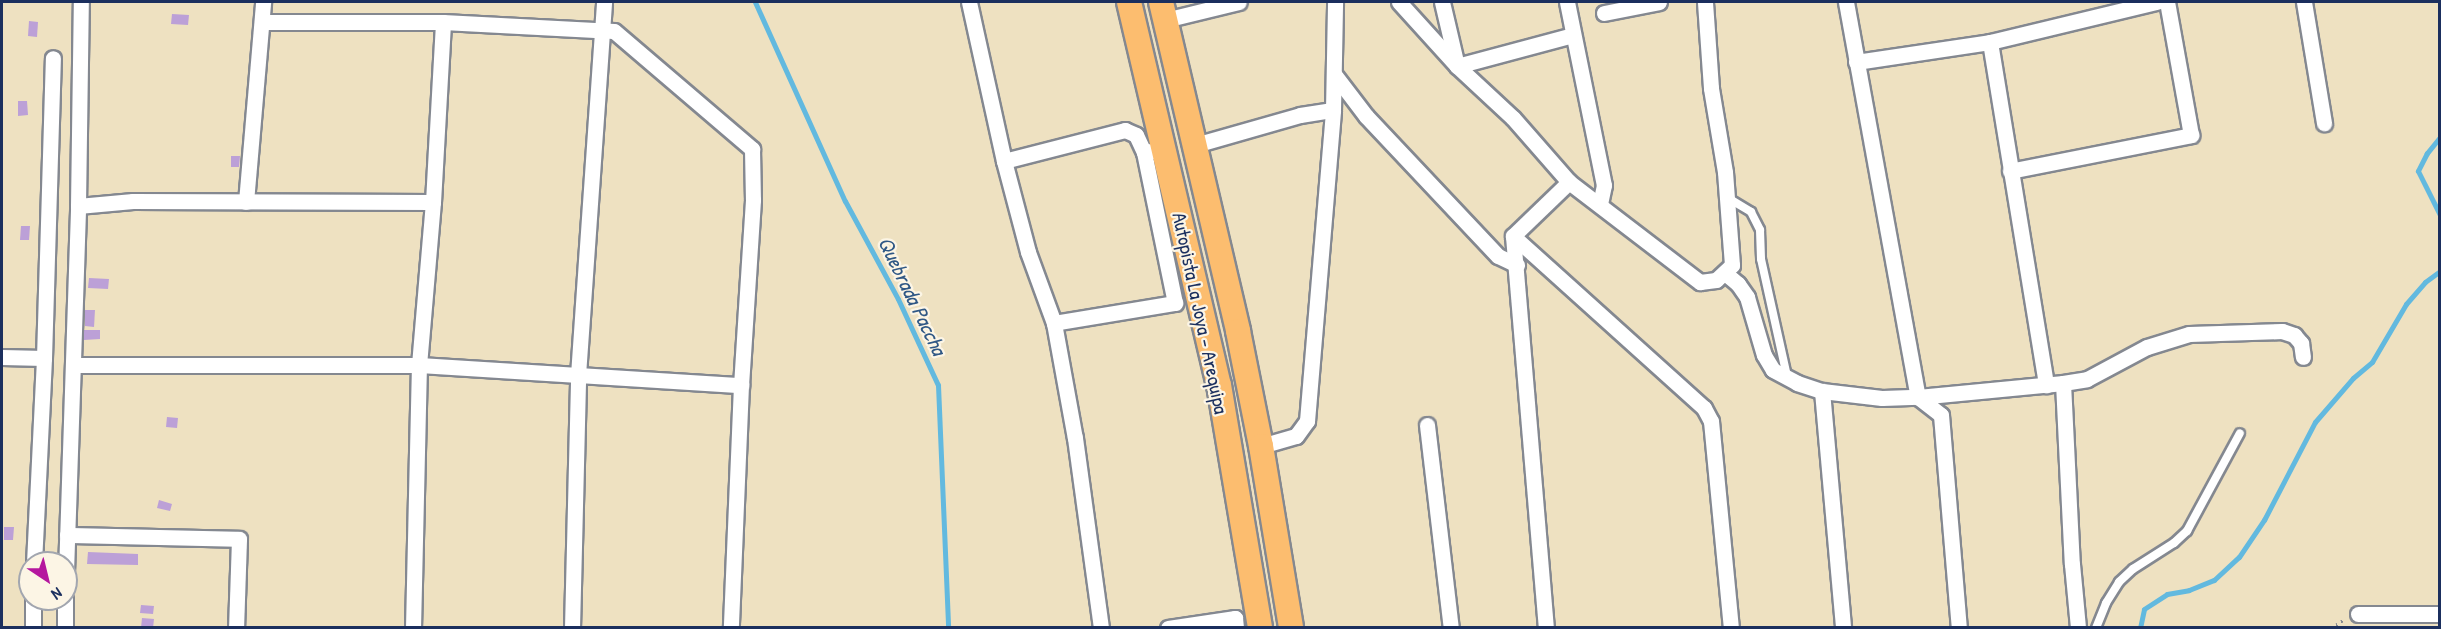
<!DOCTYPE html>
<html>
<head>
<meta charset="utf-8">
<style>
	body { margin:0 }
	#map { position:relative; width:2441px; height:629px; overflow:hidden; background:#eee1c1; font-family:"Patrick Hand",sans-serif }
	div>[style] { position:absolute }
	.stream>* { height:5px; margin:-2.5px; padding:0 2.5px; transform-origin:2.5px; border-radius:2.5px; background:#62b9df }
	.building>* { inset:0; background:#bca0d7 }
	.path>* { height:3px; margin-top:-1.5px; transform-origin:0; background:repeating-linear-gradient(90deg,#848890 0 1.5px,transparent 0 6px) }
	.roads { filter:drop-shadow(2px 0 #848890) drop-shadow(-2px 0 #848890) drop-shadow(0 2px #848890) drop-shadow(0 -2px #848890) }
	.lane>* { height:8px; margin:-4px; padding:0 4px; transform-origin:4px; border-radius:4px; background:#fff }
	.street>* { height:15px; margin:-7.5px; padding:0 7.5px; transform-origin:7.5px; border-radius:7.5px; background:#fff }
	.primary>* { height:24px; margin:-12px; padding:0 12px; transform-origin:12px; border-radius:12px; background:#fcbd6f }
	span { translate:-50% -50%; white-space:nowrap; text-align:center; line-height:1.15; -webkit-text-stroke:4.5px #fcf5e5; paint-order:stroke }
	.street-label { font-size:20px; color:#1b2f5e }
	.water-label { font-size:21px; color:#305885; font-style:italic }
	.frame { position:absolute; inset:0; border:3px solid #1b2f5e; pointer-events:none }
	.north { position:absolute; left:18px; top:551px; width:60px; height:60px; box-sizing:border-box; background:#fcf5e5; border:2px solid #a2a6af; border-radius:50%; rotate:145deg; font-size:16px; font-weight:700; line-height:24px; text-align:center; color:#1b2f5e }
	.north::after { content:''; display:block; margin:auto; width:21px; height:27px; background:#b5179e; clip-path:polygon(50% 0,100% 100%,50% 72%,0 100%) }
</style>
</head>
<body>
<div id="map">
	<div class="stream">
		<i style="left:755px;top:2px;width:218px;rotate:65.7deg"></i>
		<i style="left:845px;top:201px;width:111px;rotate:61.6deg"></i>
		<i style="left:898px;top:299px;width:95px;rotate:65.1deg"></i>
		<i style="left:938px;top:385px;width:243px;rotate:87.6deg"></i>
		<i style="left:2440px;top:137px;width:21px;rotate:129deg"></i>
		<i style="left:2427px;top:153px;width:20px;rotate:117deg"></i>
		<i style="left:2418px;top:171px;width:49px;rotate:63.4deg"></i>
		<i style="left:2140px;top:628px;width:19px;rotate:-78deg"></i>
		<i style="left:2144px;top:609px;width:27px;rotate:-33deg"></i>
		<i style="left:2167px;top:594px;width:22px;rotate:-10deg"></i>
		<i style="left:2189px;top:590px;width:27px;rotate:-22deg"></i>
		<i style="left:2214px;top:580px;width:34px;rotate:-43deg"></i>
		<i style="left:2239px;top:557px;width:45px;rotate:-56deg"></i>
		<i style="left:2264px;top:520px;width:110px;rotate:-62.5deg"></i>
		<i style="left:2315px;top:422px;width:58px;rotate:-49.2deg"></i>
		<i style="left:2353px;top:378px;width:25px;rotate:-40deg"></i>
		<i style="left:2372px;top:362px;width:67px;rotate:-59.6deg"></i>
		<i style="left:2406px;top:304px;width:29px;rotate:-49deg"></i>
		<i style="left:2425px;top:282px;width:19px;rotate:-36deg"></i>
	</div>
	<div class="building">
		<i style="clip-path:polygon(172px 14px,189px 15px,188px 25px,171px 24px)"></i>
		<i style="clip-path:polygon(29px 21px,38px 22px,37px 37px,28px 36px)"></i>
		<i style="clip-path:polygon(18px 101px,27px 101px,28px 115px,18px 116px)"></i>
		<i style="clip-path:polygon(231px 156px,240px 156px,239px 167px,231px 167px)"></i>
		<i style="clip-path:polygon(21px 226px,30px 226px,29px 240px,20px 240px)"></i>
		<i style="clip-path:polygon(89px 278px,109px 279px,108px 289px,88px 288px)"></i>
		<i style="clip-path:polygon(85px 310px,95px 310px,94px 327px,85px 326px)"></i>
		<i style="clip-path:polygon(84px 330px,100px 330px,100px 339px,84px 340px)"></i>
		<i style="clip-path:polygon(167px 417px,178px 418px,177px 428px,166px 427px)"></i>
		<i style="clip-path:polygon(159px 500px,172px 504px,170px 511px,157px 508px)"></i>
		<i style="clip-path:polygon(4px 527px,14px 527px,13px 540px,4px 540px)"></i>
		<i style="clip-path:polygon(88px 552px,138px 554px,138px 565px,87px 564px)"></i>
		<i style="clip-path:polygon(141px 605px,154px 606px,153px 614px,140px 613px)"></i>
		<i style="clip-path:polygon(142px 618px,154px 619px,153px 628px,141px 628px)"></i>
	</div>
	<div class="path">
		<i style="left:2331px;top:628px;width:17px;rotate:-33deg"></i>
	</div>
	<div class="roads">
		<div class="lane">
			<i style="left:1728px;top:198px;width:27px;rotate:31deg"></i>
			<i style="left:1751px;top:212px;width:20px;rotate:63deg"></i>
			<i style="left:1760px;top:230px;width:29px;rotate:88deg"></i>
			<i style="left:1761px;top:259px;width:120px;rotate:77.5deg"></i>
			<i style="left:2096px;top:628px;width:27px;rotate:-68deg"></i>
			<i style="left:2106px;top:603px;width:25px;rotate:-58deg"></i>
			<i style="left:2119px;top:582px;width:19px;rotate:-43deg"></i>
			<i style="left:2133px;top:569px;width:49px;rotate:-32.4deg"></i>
			<i style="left:2174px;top:543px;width:18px;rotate:-43deg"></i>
			<i style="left:2187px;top:531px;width:111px;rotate:-61.6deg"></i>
		</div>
		<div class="street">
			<i style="left:969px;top:2px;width:163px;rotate:77.6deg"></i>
			<i style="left:1004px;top:161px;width:94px;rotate:75.2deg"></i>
			<i style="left:1028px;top:252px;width:76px;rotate:69.9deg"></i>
			<i style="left:1054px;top:323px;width:117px;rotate:79.7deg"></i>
			<i style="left:1075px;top:438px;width:192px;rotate:82.2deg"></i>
			<i style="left:1399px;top:2px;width:86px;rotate:47.8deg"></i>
			<i style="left:1457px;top:66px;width:76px;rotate:42.9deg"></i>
			<i style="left:1513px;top:118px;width:85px;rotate:48.8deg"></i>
			<i style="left:1569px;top:182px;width:165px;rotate:37.4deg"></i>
			<i style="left:1700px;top:282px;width:16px;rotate:-7deg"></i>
			<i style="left:1716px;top:280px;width:22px;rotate:-43deg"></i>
			<i style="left:1732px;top:265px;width:93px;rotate:-94.3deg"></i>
			<i style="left:1725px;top:172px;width:85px;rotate:-99.5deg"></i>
			<i style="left:1711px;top:88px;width:86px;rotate:-94deg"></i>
			<i style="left:1442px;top:2px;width:66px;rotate:76.8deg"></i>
			<i style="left:1457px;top:66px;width:120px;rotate:-15deg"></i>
			<i style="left:1567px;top:2px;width:187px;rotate:78.6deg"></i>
			<i style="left:1604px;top:185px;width:19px;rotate:102deg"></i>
			<i style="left:1846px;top:2px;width:402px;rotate:79.7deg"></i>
			<i style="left:1918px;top:397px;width:29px;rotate:38deg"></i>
			<i style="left:1941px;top:415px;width:214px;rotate:85.2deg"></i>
			<i style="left:2304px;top:2px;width:123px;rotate:80.6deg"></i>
			<i style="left:1604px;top:13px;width:56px;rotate:-11.3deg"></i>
			<i style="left:1165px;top:20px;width:76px;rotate:-13.7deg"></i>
			<i style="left:263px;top:22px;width:180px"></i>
			<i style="left:443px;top:22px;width:171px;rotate:3deg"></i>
			<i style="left:614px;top:31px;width:182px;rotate:40.5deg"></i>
			<i style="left:752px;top:149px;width:51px;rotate:88.9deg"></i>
			<i style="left:753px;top:200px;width:185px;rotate:93.7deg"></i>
			<i style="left:741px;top:385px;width:243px;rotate:92.4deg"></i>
			<i style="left:1990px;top:42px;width:348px;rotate:80.7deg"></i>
			<i style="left:1856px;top:62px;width:135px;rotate:-8.5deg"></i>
			<i style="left:1990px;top:42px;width:171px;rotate:-13.5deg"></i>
			<i style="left:1334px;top:74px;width:53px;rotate:52.7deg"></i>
			<i style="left:1366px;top:116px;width:192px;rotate:46.7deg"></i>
			<i style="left:1498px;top:256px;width:21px;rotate:25deg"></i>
			<i style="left:1195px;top:145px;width:109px;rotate:-15.9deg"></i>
			<i style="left:1300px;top:115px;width:33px;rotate:-9deg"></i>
			<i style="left:1004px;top:161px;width:125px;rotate:-14.4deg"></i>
			<i style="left:1125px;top:130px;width:12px;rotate:24deg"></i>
			<i style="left:1136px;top:135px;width:19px;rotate:65deg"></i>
			<i style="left:1144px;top:152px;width:8px;rotate:-7deg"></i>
			<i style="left:2010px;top:171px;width:185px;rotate:-11.2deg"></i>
			<i style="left:2191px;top:135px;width:135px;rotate:-100.2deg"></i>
			<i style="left:246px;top:202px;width:201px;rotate:-85.1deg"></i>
			<i style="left:78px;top:206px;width:55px;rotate:-5.2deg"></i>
			<i style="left:133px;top:201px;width:300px;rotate:0.2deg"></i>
			<i style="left:1513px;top:236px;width:257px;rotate:42deg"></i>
			<i style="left:1704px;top:408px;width:15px;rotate:62deg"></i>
			<i style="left:1711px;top:421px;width:208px;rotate:84.5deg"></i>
			<i style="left:1513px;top:236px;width:393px;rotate:85.2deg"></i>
			<i style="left:1513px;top:236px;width:78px;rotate:-44deg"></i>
			<i style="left:1725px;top:273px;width:17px;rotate:40deg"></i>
			<i style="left:1738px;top:284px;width:16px;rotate:55deg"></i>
			<i style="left:1747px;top:297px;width:60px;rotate:73.7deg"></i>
			<i style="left:1764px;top:355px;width:17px;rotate:59deg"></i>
			<i style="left:1773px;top:370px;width:27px;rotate:28deg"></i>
			<i style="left:1797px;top:383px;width:26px;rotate:18deg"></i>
			<i style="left:1822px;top:391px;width:60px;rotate:6.7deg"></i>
			<i style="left:1882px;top:398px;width:36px;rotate:-2deg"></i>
			<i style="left:1918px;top:397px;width:146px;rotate:-5.5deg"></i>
			<i style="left:2063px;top:383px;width:24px;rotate:-9deg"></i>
			<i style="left:2087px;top:379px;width:68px;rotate:-28.1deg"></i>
			<i style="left:2147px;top:347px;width:44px;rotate:-17.2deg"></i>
			<i style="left:2189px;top:334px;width:93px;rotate:-1.8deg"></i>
			<i style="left:2282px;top:331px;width:13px;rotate:18deg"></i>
			<i style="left:2294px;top:335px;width:11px;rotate:49deg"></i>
			<i style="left:2301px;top:343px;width:14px;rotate:82deg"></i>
			<i style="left:1054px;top:323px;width:123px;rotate:-9.4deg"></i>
			<i style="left:1175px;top:303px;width:154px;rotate:-101.6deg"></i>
			<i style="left:2px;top:357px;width:42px;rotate:1.4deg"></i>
			<i style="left:73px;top:365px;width:346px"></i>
			<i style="left:419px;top:365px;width:323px;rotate:3.6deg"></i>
			<i style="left:2063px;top:383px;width:181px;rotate:87.2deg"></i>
			<i style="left:2072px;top:564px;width:64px;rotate:84.6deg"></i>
			<i style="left:1822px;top:391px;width:238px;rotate:84.9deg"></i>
			<i style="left:1427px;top:425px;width:204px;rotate:83.3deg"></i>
			<i style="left:1261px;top:446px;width:36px;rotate:-16deg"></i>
			<i style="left:1296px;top:436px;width:19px;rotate:-54deg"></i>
			<i style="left:1307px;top:421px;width:312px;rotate:-85.2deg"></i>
			<i style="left:1333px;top:110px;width:108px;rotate:-88.9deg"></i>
			<i style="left:67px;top:535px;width:172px;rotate:1.3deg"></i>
			<i style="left:239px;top:539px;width:89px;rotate:91.9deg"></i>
			<i style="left:34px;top:563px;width:205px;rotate:-87.2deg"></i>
			<i style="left:44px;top:358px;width:300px;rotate:-88.3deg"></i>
			<i style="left:66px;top:572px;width:366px;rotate:-88.1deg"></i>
			<i style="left:78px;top:206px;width:204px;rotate:-89.2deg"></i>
			<i style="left:33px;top:599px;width:29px;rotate:90deg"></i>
			<i style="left:2358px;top:614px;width:82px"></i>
			<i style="left:65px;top:628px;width:29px;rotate:-90deg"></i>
			<i style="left:413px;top:628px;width:263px;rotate:-88.7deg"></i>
			<i style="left:419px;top:365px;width:164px;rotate:-85.1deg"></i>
			<i style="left:433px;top:202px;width:180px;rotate:-86.8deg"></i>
			<i style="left:572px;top:628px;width:253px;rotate:-88.6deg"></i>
			<i style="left:578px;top:375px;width:374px;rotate:-86deg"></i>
			<i style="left:1168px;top:628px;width:68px;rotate:-8.5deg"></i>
			<i style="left:1235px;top:618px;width:10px;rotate:84deg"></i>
		</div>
		<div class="primary">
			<i style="left:1129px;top:2px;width:393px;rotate:76.8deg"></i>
			<i style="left:1219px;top:385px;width:246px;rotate:80.4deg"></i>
			<i style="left:1161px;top:2px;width:338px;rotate:76.8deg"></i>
			<i style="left:1238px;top:331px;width:117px;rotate:78.7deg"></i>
			<i style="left:1261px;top:446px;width:184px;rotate:80.6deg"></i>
		</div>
	</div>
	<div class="street-label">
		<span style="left:1201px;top:313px;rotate:78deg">Autopista La Joya - Arequipa</span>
	</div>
	<div class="water-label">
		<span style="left:912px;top:296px;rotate:64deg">Quebrada Paccha</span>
	</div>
	<div class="frame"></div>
	<div class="north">N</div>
</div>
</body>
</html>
